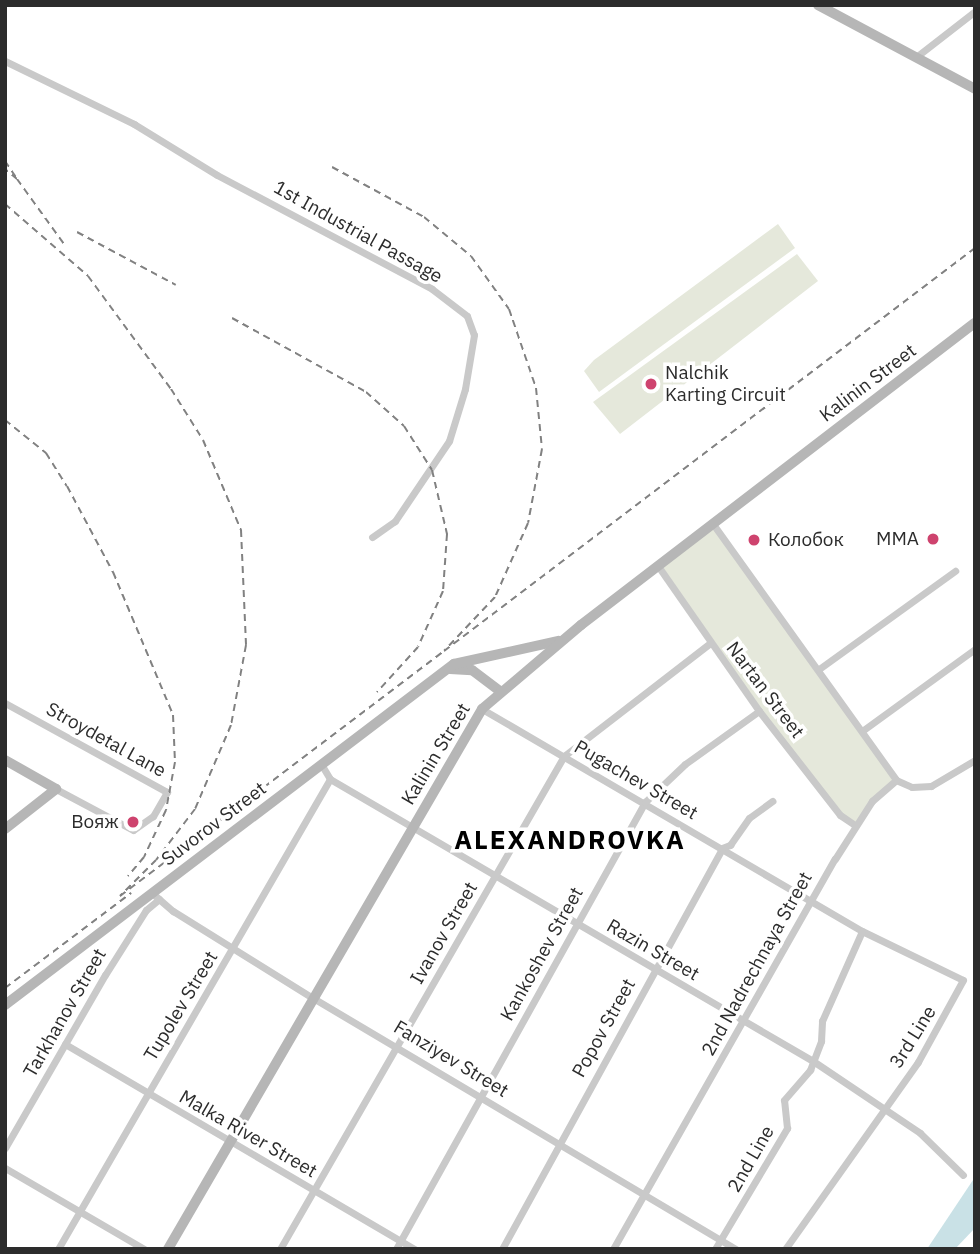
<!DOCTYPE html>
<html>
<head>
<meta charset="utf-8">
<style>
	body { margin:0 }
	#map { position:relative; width:980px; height:1254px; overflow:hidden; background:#fff; font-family:"IBM Plex Sans",sans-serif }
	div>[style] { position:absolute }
	.green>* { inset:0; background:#e5e8db }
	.water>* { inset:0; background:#c9e1e6 }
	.street>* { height:7px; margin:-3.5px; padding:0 3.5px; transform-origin:3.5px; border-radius:3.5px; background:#c9c9c9 }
	.secondary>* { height:10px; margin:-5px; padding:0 5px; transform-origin:5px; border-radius:5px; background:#b6b6b6 }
	.rail>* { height:2px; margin-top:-1px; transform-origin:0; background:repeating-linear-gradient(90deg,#818181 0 7px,transparent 0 12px) }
	.dots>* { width:19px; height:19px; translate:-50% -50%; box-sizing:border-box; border:4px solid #fff; border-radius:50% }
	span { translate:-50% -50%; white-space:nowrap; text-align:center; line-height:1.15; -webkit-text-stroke:7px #fff; paint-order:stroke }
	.street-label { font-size:19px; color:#2c2c2c }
	.poi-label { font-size:19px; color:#2c2c2c }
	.left { translate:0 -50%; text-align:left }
	.right { translate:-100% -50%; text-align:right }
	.district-label { font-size:26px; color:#000; font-weight:700; letter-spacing:2px }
	.frame { position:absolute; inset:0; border:7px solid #2c2c2c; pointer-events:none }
</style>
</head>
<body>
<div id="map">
	<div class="green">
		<i style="clip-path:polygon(778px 224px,795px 248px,599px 392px,584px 371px,594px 360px)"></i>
		<i style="clip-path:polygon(797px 254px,818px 281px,620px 434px,593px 402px)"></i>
		<i style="clip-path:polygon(713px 524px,896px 780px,855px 825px,840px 815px,788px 748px,658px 566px)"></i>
	</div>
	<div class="water">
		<i style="clip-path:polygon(975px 1177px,975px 1228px,955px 1249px,927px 1249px)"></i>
	</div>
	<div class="street">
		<i style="left:916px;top:57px;width:75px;rotate:-37.9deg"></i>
		<i style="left:5px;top:61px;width:144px;rotate:26deg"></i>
		<i style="left:134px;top:124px;width:97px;rotate:31.6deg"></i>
		<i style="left:217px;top:175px;width:243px;rotate:27.9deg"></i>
		<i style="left:432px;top:289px;width:44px;rotate:37.6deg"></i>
		<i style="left:467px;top:316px;width:20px;rotate:70deg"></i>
		<i style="left:474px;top:335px;width:55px;rotate:99.5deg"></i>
		<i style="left:465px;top:389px;width:54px;rotate:107.1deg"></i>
		<i style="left:449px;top:441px;width:97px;rotate:124deg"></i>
		<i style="left:395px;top:521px;width:28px;rotate:145deg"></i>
		<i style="left:713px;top:524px;width:315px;rotate:54.4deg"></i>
		<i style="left:658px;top:566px;width:177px;rotate:55.1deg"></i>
		<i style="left:759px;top:711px;width:132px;rotate:52.1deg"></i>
		<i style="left:840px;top:815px;width:18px;rotate:34deg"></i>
		<i style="left:819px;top:669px;width:168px;rotate:-35.8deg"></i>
		<i style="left:5px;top:703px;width:185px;rotate:28.8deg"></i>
		<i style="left:167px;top:792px;width:28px;rotate:120deg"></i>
		<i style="left:153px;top:816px;width:24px;rotate:145deg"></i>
		<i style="left:133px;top:830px;width:87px;rotate:-152deg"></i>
		<i style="left:482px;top:709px;width:440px;rotate:30.3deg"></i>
		<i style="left:862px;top:931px;width:112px;rotate:25.9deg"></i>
		<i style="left:963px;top:980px;width:94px;rotate:118.8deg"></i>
		<i style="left:918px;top:1062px;width:229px;rotate:125.4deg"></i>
		<i style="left:862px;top:731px;width:140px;rotate:-36deg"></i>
		<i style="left:321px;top:764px;width:17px;rotate:59deg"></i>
		<i style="left:330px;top:779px;width:559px;rotate:30.28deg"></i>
		<i style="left:813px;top:1061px;width:129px;rotate:33.9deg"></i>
		<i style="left:920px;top:1133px;width:60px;rotate:44.3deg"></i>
		<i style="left:896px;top:780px;width:17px;rotate:24deg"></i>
		<i style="left:912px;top:787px;width:19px;rotate:-3deg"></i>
		<i style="left:931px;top:786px;width:51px;rotate:-30.6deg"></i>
		<i style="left:152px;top:893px;width:28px;rotate:41deg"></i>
		<i style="left:173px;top:911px;width:165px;rotate:31.9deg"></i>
		<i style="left:313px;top:998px;width:492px;rotate:30.7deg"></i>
		<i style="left:65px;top:1044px;width:406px;rotate:30.4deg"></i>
		<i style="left:5px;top:1148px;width:200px;rotate:-60deg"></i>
		<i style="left:105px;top:975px;width:77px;rotate:-57.8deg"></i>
		<i style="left:146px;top:910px;width:17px;rotate:-40deg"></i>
		<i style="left:5px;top:1168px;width:161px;rotate:30.2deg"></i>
		<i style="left:58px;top:1249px;width:543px;rotate:-59.94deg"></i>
		<i style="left:280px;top:1249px;width:569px;rotate:-60.06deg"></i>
		<i style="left:564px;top:756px;width:185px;rotate:-37.7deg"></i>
		<i style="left:396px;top:1249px;width:512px;rotate:-60.88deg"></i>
		<i style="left:645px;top:802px;width:55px;rotate:-43.5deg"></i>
		<i style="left:685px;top:764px;width:91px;rotate:-35.6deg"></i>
		<i style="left:502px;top:1249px;width:457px;rotate:-61.2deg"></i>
		<i style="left:722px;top:848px;width:9px;rotate:-21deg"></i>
		<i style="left:730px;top:845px;width:33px;rotate:-55deg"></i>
		<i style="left:749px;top:818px;width:29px;rotate:-36deg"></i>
		<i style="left:613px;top:1249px;width:449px;rotate:-60.4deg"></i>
		<i style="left:835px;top:859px;width:69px;rotate:-57.5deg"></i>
		<i style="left:872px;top:801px;width:32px;rotate:-41deg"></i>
		<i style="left:715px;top:1249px;width:141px;rotate:-59.2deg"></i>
		<i style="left:787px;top:1128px;width:28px;rotate:-96deg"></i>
		<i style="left:784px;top:1100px;width:40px;rotate:-49deg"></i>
		<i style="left:810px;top:1070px;width:31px;rotate:-69deg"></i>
		<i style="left:821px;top:1041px;width:20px;rotate:-87deg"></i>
		<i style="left:822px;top:1021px;width:98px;rotate:-66deg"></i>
	</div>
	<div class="secondary">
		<i style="left:818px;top:5px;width:178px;rotate:28.1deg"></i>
		<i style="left:450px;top:669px;width:22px;rotate:3deg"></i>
		<i style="left:472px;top:670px;width:36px;rotate:37deg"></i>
		<i style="left:5px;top:760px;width:59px;rotate:29.6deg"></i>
		<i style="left:56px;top:789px;width:65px;rotate:141.9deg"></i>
		<i style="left:5px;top:1005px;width:564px;rotate:-37.22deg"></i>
		<i style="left:454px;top:664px;width:107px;rotate:-12.5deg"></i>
		<i style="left:168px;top:1249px;width:625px;rotate:-59.82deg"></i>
		<i style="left:482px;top:709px;width:130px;rotate:-40.3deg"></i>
		<i style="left:581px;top:625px;width:496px;rotate:-37.5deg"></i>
	</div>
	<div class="rail">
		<i style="left:5px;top:161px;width:22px;rotate:56deg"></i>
		<i style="left:17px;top:179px;width:16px;rotate:-140deg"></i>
		<i style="left:332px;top:167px;width:105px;rotate:28.5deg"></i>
		<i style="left:424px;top:217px;width:61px;rotate:39.7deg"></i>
		<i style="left:471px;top:256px;width:65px;rotate:54.4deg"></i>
		<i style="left:509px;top:309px;width:83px;rotate:71.1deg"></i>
		<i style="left:536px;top:388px;width:61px;rotate:84.4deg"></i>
		<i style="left:542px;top:449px;width:75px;rotate:100.7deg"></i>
		<i style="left:528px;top:523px;width:81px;rotate:114deg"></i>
		<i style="left:495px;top:597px;width:74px;rotate:133.4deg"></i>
		<i style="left:444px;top:651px;width:667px;rotate:-37.2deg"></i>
		<i style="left:17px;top:179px;width:80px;rotate:54.1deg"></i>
		<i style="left:5px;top:204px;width:110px;rotate:40.9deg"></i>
		<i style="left:88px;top:276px;width:140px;rotate:53.7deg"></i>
		<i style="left:171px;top:389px;width:60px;rotate:57.9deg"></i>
		<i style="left:203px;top:440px;width:98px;rotate:67.1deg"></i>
		<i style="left:241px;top:530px;width:115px;rotate:87.5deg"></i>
		<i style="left:246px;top:645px;width:81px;rotate:100.6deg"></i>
		<i style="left:231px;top:725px;width:91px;rotate:113.2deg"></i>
		<i style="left:195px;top:809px;width:64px;rotate:127.4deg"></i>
		<i style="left:156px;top:860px;width:51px;rotate:135deg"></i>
		<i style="left:120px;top:896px;width:406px;rotate:-37.1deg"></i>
		<i style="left:77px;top:232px;width:112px;rotate:28.2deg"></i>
		<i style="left:232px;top:318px;width:153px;rotate:28.9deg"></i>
		<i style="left:366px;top:392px;width:51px;rotate:41.8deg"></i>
		<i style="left:404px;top:426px;width:52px;rotate:57.5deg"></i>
		<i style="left:432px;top:470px;width:66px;rotate:76.8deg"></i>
		<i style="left:447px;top:534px;width:57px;rotate:94deg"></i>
		<i style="left:443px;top:591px;width:61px;rotate:114.1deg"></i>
		<i style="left:418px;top:647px;width:61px;rotate:132.3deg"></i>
		<i style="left:5px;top:420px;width:53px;rotate:38.8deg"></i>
		<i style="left:46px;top:453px;width:39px;rotate:58deg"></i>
		<i style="left:67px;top:486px;width:98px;rotate:61.9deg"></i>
		<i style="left:113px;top:572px;width:155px;rotate:67.2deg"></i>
		<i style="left:173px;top:715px;width:47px;rotate:87.6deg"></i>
		<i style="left:175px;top:762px;width:49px;rotate:100.6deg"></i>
		<i style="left:166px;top:810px;width:52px;rotate:115.1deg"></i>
		<i style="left:144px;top:857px;width:25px;rotate:130deg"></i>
		<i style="left:5px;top:988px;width:158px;rotate:-37deg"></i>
	</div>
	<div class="dots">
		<i style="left:651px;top:384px;background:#ce436e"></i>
		<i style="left:933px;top:539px;background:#ce436e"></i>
		<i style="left:754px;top:540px;background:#ce436e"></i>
		<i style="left:133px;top:822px;background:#ce436e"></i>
	</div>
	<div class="street-label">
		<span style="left:358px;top:232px;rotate:29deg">1st Industrial Passage</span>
		<span style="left:868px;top:383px;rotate:-37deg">Kalinin Street</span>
		<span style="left:765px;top:690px;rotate:53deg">Nartan Street</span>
		<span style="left:106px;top:740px;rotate:29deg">Stroydetal Lane</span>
		<span style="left:436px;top:754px;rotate:-59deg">Kalinin Street</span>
		<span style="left:636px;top:780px;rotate:30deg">Pugachev Street</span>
		<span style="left:214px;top:824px;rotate:-37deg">Suvorov Street</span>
		<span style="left:444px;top:933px;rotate:-60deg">Ivanov Street</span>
		<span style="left:653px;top:950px;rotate:30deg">Razin Street</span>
		<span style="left:542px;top:954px;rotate:-61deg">Kankoshev Street</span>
		<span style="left:757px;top:964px;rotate:-61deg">2nd Nadrechnaya Street</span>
		<span style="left:181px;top:1006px;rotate:-59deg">Tupolev Street</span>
		<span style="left:65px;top:1013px;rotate:-60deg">Tarkhanov Street</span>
		<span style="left:604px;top:1028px;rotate:-61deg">Popov Street</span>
		<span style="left:913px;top:1037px;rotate:-58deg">3rd Line</span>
		<span style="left:451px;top:1059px;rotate:31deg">Fanziyev Street</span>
		<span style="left:248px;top:1134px;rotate:30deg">Malka River Street</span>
		<span style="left:751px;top:1159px;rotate:-60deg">2nd Line</span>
	</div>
	<div class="poi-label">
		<span class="left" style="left:665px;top:384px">Nalchik<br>Karting Circuit</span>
		<span class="right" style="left:919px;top:539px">MMA</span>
		<span class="left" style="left:768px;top:540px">Колобок</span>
		<span class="right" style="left:119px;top:822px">Вояж</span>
	</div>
	<div class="district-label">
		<span style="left:570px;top:840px">ALEXANDROVKA</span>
	</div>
	<div class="frame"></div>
</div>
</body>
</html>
